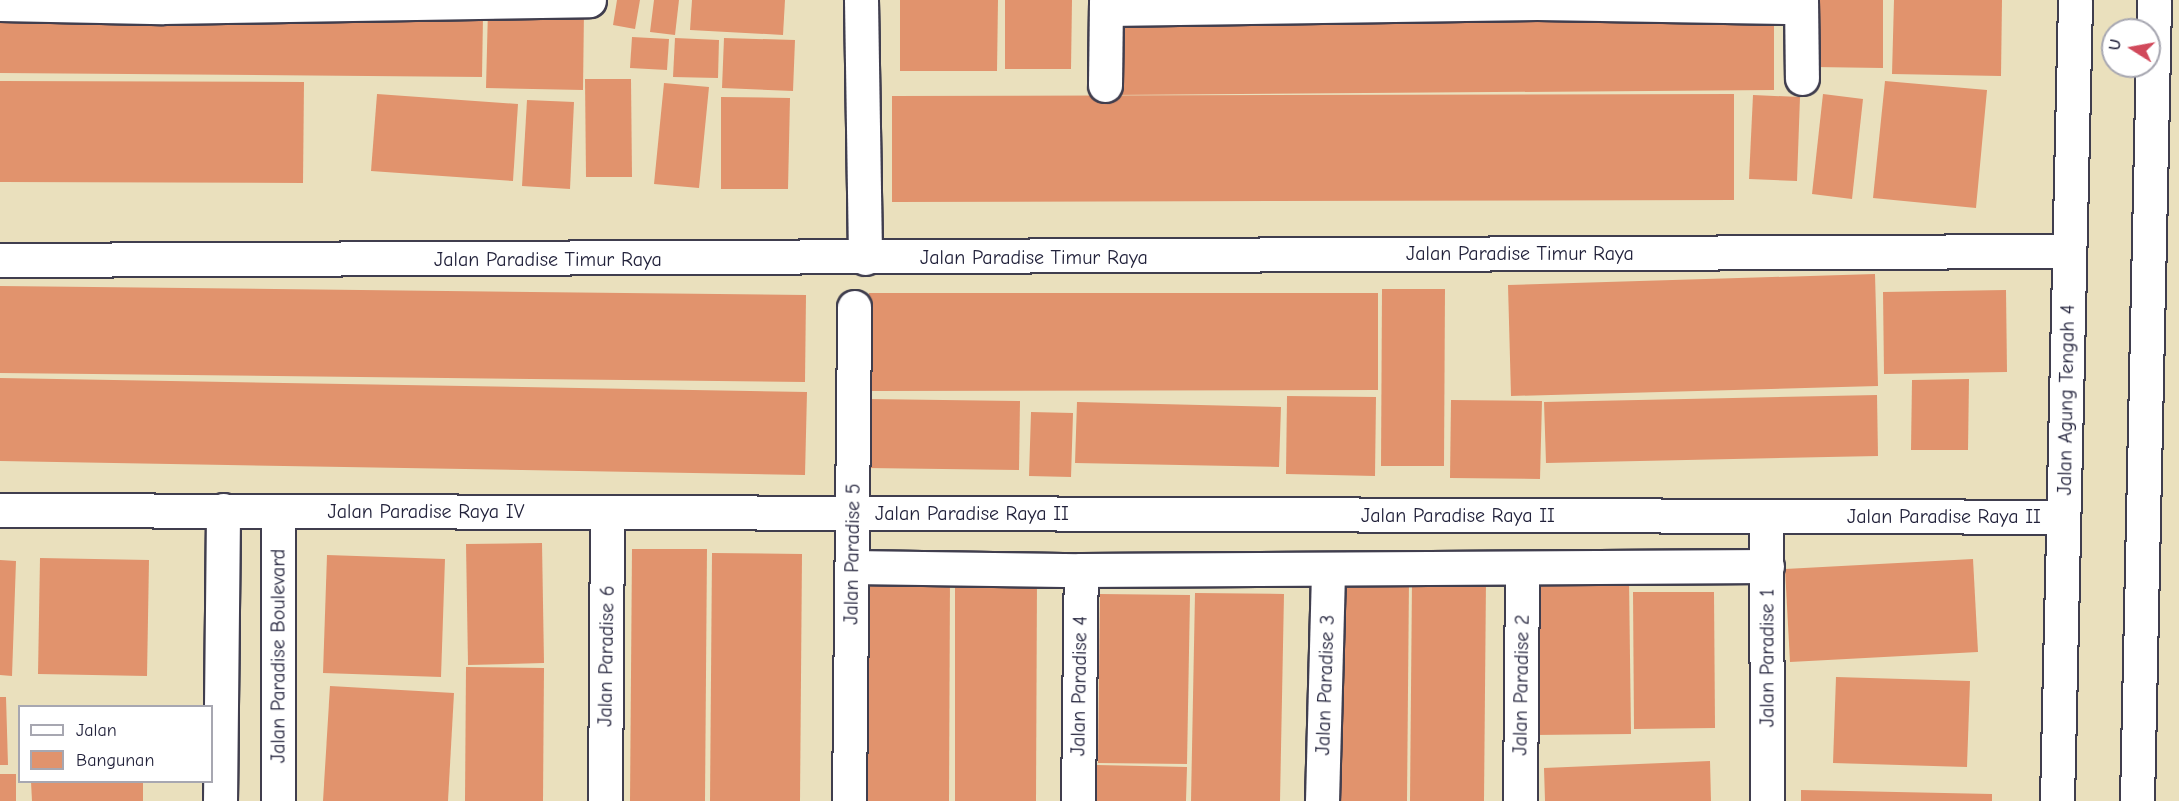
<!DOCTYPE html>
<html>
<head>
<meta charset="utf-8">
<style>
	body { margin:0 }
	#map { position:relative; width:2179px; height:801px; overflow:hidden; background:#eae0bd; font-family:"Comic Neue",sans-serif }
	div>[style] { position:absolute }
	.building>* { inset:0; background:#e1936d }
	.roads { filter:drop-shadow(2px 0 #403e4e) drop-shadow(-2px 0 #403e4e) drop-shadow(0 2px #403e4e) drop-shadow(0 -2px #403e4e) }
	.minor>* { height:33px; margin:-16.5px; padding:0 16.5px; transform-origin:16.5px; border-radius:16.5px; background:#fff }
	span { translate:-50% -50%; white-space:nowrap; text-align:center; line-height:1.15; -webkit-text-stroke:5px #fff; paint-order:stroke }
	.street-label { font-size:20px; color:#22223b }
	.legend { position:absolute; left:18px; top:705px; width:195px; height:78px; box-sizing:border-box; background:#fff; border:2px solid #a7a7b1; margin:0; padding:8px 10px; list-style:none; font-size:18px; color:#22223b }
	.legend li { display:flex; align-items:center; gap:12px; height:30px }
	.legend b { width:30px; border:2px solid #a7a7b1 }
	.north { position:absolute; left:2101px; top:18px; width:60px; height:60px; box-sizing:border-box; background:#fff; border:2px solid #a7a7b1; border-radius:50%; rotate:281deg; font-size:16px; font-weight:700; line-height:24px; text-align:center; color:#22223b }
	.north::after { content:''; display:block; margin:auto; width:21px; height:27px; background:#d1495b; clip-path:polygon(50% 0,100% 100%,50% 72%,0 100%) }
</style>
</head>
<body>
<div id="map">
	<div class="building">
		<i style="clip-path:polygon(617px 0,640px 0,635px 29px,613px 25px)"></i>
		<i style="clip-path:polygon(654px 0,679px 0,675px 35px,650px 32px)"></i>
		<i style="clip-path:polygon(692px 0,785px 0,783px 35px,690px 30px)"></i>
		<i style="clip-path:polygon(900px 0,998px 0,997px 71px,900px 71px)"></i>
		<i style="clip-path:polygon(1005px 0,1072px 0,1071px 69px,1005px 69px)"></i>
		<i style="clip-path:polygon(1816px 0,1883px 0,1883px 68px,1815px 67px)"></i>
		<i style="clip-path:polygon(1894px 0,2002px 0,2001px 76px,1892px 74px)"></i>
		<i style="clip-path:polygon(488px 9px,584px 10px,583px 90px,486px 88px)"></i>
		<i style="clip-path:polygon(0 11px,483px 16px,482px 77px,0 73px)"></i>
		<i style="clip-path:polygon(1774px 19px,1774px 90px,1110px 95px,1110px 24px)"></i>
		<i style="clip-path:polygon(632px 37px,669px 39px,667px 70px,630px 68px)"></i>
		<i style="clip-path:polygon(675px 38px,719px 40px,718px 78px,673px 77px)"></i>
		<i style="clip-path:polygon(724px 38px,795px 40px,793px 91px,722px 88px)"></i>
		<i style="clip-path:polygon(585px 79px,631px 79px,632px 177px,586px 177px)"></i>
		<i style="clip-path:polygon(0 81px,304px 82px,303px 183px,0 182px)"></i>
		<i style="clip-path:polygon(1885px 81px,1987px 90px,1976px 208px,1873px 198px)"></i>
		<i style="clip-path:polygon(664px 83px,709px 87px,699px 188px,654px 184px)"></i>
		<i style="clip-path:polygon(377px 94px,518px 104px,513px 181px,371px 171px)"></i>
		<i style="clip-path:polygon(1734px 94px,1734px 200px,892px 202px,892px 96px)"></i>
		<i style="clip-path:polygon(1823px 94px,1863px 99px,1852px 199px,1812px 194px)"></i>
		<i style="clip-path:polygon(1753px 95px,1800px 97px,1797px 181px,1749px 179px)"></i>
		<i style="clip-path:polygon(721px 97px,790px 98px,788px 189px,721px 189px)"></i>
		<i style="clip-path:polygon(527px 100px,574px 102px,570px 189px,522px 186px)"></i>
		<i style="clip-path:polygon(1875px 274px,1878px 386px,1511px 396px,1508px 285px)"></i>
		<i style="clip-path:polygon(0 286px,806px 295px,805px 382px,0 373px)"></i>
		<i style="clip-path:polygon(1382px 289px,1445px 289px,1444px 466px,1381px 466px)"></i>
		<i style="clip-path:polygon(2006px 290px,2007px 372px,1884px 374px,1883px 292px)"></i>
		<i style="clip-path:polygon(869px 293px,1378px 293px,1378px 390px,869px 391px)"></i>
		<i style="clip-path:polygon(0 378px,807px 392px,805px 475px,0 461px)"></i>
		<i style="clip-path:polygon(1969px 379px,1968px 450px,1911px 450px,1912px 380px)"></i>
		<i style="clip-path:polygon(1877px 395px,1878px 456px,1546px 463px,1544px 402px)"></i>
		<i style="clip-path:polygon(1287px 396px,1376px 397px,1375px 476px,1286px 474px)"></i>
		<i style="clip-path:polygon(868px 399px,1020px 401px,1019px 470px,867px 468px)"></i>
		<i style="clip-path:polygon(1451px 400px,1542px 401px,1540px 479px,1450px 478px)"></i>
		<i style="clip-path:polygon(1077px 402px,1281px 407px,1279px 467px,1075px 463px)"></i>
		<i style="clip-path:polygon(1031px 412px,1073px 413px,1071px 477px,1029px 476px)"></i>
		<i style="clip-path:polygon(542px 543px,544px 663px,468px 665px,466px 544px)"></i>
		<i style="clip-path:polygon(632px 549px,707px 549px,705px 801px,630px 801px)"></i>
		<i style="clip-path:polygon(712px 553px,802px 554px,800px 801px,710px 801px)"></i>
		<i style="clip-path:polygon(327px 555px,445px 559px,441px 677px,323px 673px)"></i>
		<i style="clip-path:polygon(40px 558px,149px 560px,147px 676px,38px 674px)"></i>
		<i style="clip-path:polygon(1973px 559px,1978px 652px,1790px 662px,1785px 569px)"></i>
		<i style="clip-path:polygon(0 560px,16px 561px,12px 676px,0 675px)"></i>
		<i style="clip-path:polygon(863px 576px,950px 577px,949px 801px,862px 801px)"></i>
		<i style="clip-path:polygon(955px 579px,1037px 579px,1036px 801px,955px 801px)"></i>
		<i style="clip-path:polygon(1629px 579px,1631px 734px,1534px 735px,1532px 580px)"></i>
		<i style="clip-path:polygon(1335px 580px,1409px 580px,1407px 801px,1333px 801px)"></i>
		<i style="clip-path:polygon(1412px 580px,1486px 580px,1484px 801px,1410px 801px)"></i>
		<i style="clip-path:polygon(1633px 592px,1714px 592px,1715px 728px,1634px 729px)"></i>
		<i style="clip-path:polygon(1195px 593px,1284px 594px,1280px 801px,1191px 801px)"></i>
		<i style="clip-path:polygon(1100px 594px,1190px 595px,1187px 764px,1098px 763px)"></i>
		<i style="clip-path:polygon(466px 667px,544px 668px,543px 801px,465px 801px)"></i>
		<i style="clip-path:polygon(1836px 677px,1970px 681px,1967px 767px,1833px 763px)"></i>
		<i style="clip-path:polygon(330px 686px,454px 693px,448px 801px,323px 801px)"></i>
		<i style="clip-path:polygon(0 697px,6px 697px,8px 765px,0 765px)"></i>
		<i style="clip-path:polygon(1710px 761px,1711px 801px,1545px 801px,1544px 768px)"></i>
		<i style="clip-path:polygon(1097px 765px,1187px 767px,1186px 801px,1097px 801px)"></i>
		<i style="clip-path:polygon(0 774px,16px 774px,16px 801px,0 801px)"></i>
		<i style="clip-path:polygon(31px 782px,143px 782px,143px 801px,32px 801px)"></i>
		<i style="clip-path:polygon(1801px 790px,1992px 794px,1992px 801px,1801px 801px)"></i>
	</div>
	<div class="roads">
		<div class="minor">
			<i style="left:861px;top:0;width:258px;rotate:89.1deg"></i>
			<i style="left:1801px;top:0;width:78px;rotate:89.3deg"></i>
			<i style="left:0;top:4px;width:163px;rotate:1.1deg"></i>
			<i style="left:163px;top:7px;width:426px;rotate:-0.9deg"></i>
			<i style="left:1107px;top:9px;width:430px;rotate:-0.8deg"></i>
			<i style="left:1537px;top:3px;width:264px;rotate:0.9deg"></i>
			<i style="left:1105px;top:85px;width:85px;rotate:-89.3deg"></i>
			<i style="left:0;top:260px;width:2069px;rotate:-0.25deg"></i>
			<i style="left:0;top:510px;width:2063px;rotate:0.19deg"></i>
			<i style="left:1766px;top:516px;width:285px;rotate:89.8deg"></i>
			<i style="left:852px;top:567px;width:229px;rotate:0.8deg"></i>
			<i style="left:1081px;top:570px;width:686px;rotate:-0.33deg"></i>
			<i style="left:220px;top:801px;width:291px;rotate:-89.4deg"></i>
			<i style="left:278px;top:801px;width:290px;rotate:-90deg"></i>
			<i style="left:605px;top:801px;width:289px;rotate:-89.6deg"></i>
			<i style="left:849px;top:801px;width:494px;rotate:-89.4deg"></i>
			<i style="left:1078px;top:801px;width:231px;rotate:-89.3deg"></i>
			<i style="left:1322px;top:801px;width:232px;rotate:-88.5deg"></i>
			<i style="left:1520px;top:801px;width:232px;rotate:-89.5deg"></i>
			<i style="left:2057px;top:801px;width:801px;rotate:-88.71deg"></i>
			<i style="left:2137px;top:801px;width:801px;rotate:-88.78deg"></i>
		</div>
	</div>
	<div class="street-label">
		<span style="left:1520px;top:253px">Jalan Paradise Timur Raya</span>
		<span style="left:1034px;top:257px">Jalan Paradise Timur Raya</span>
		<span style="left:548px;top:259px">Jalan Paradise Timur Raya</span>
		<span style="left:2066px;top:400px;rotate:-89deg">Jalan Agung Tengah 4</span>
		<span style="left:426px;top:511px">Jalan Paradise Raya IV</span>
		<span style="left:972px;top:513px">Jalan Paradise Raya II</span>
		<span style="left:1458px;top:515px">Jalan Paradise Raya II</span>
		<span style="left:1944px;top:516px">Jalan Paradise Raya II</span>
		<span style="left:852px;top:554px;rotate:-89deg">Jalan Paradise 5</span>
		<span style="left:278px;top:656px;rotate:-90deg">Jalan Paradise Boulevard</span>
		<span style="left:606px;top:656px;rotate:-89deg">Jalan Paradise 6</span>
		<span style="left:1767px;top:658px;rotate:-90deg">Jalan Paradise 1</span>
		<span style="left:1325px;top:685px;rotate:-88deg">Jalan Paradise 3</span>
		<span style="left:1521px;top:685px;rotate:-89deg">Jalan Paradise 2</span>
		<span style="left:1079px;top:686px;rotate:-89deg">Jalan Paradise 4</span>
	</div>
	<ul class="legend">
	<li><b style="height:8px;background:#fff"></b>Jalan</li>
	<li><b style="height:16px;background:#e1936d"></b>Bangunan</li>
	</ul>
	<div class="north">U</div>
</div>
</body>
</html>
